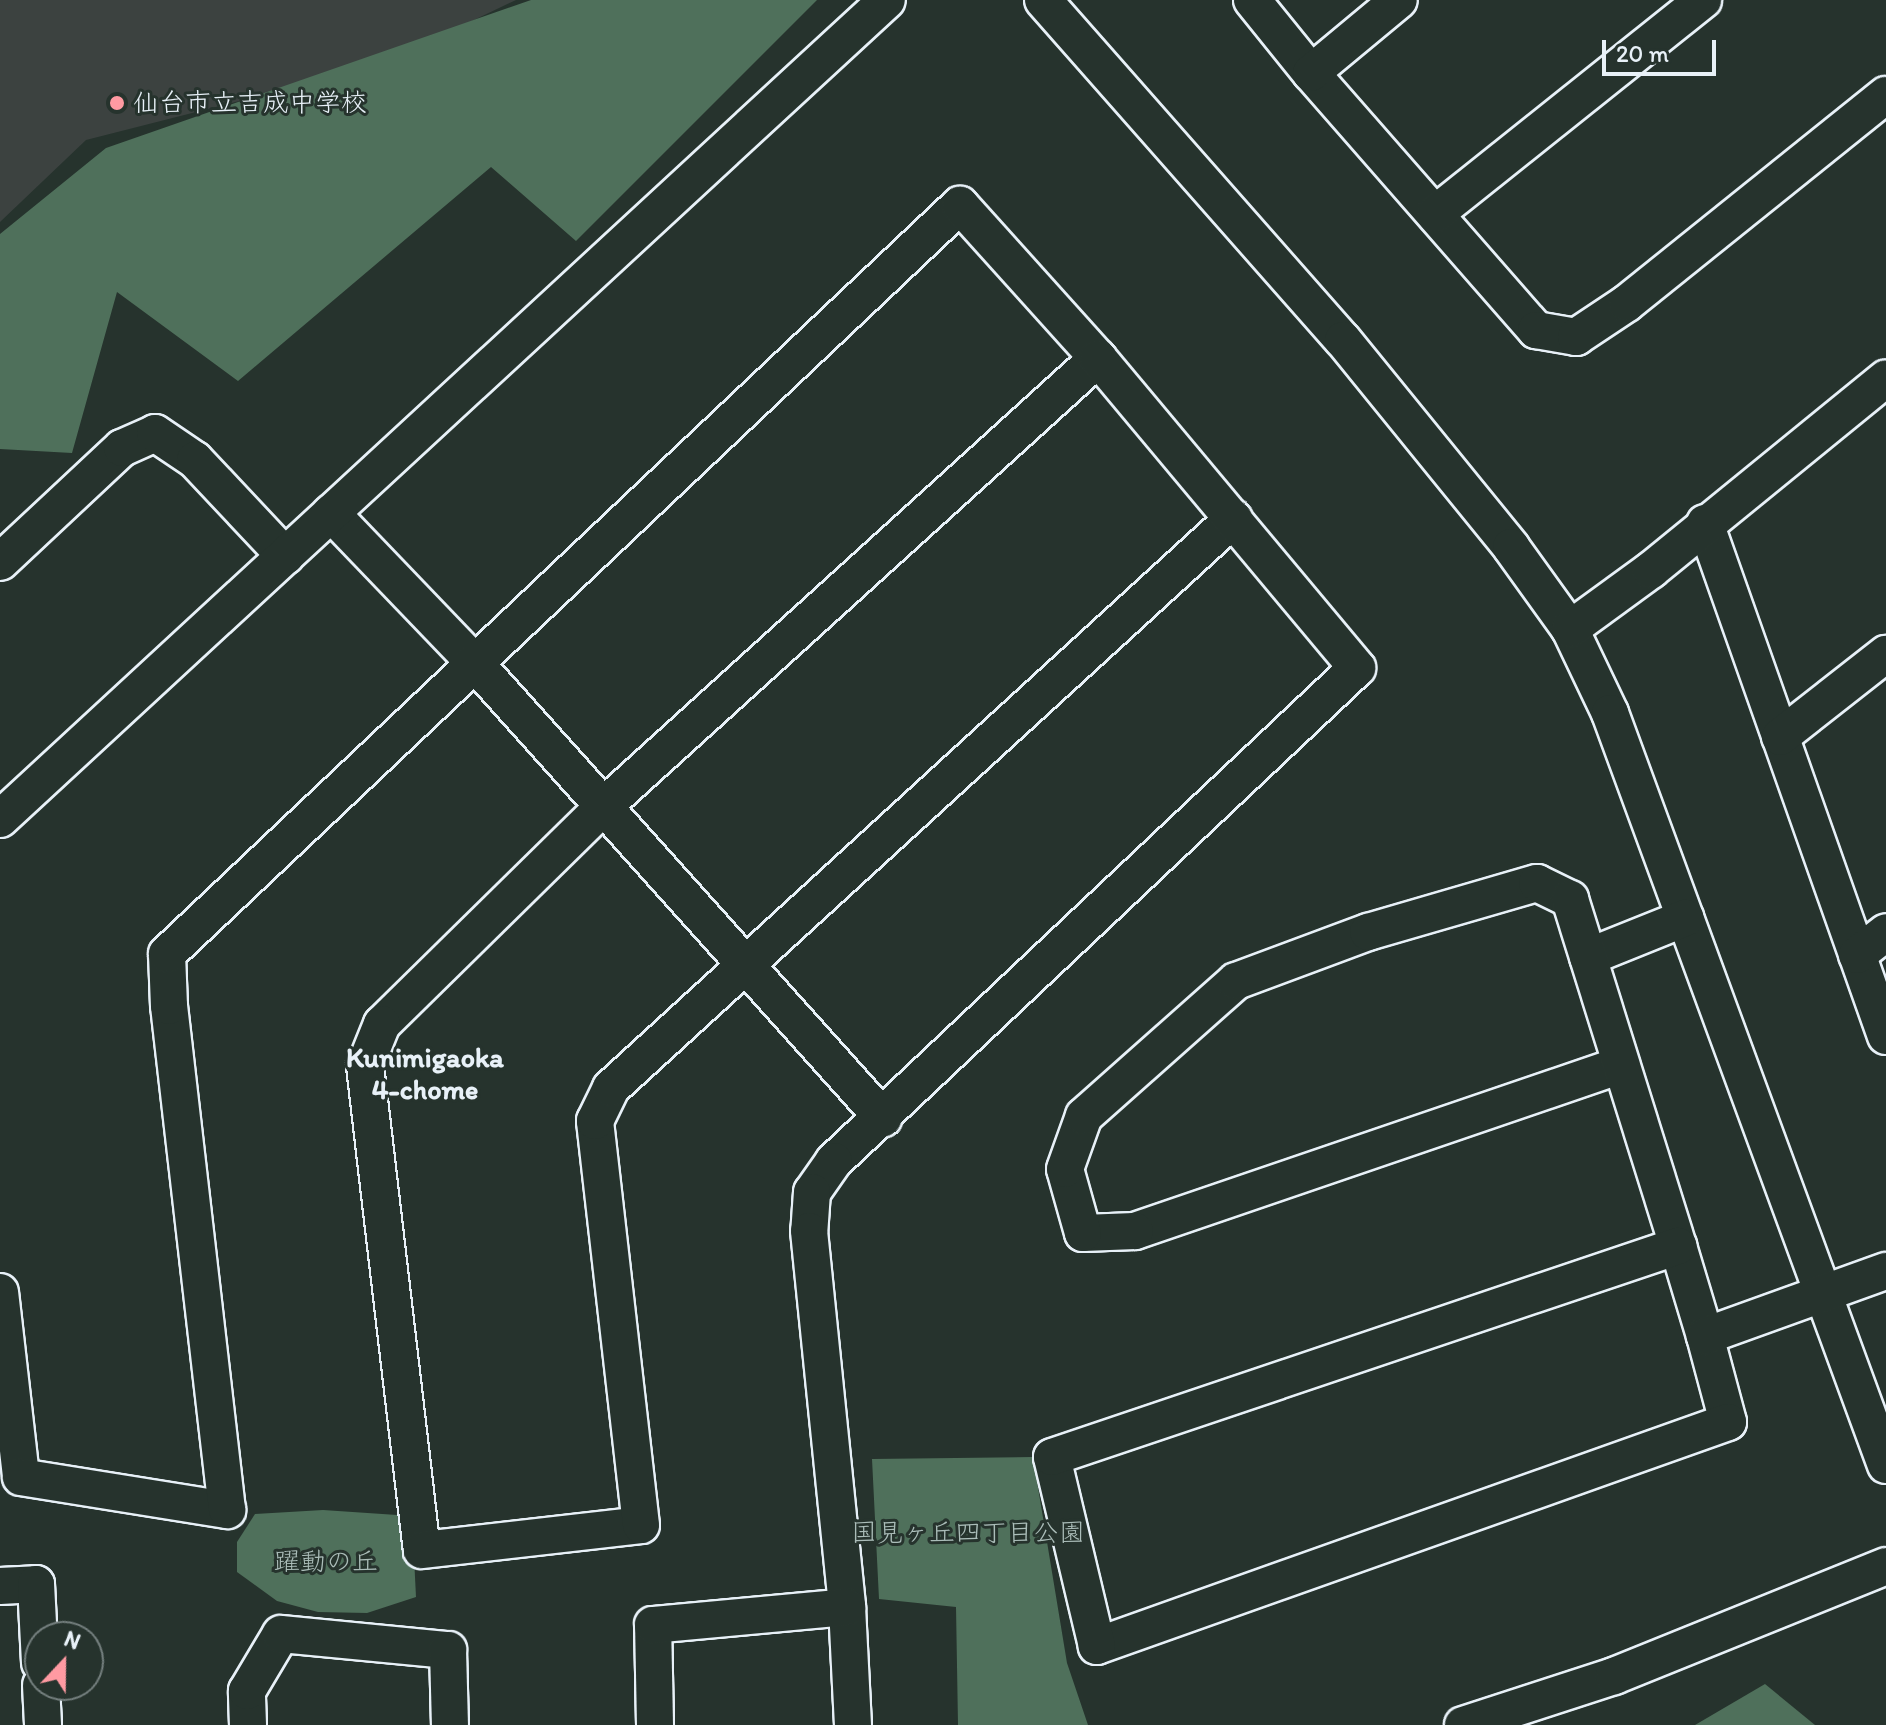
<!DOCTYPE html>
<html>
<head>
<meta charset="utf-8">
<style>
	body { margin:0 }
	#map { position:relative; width:1886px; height:1725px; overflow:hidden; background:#26332d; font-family:Itim,"Klee One",sans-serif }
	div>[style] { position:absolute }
	.built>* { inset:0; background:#3c4240 }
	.green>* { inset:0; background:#4f705b }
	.roads { filter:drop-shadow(2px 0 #e8f1f8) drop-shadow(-2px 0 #e8f1f8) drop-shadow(0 2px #e8f1f8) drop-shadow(0 -2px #e8f1f8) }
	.street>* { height:36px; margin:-18px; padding:0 18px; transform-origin:18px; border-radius:18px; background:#26332d }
	.dots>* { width:22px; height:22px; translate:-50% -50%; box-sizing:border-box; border:4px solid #26332d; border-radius:50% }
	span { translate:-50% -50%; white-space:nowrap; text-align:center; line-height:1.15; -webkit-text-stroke:6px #26332d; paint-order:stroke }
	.poi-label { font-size:26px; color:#e8f1f8 }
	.left { translate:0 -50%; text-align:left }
	.park-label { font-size:26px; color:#abbdb9 }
	.neighbourhood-label { font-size:28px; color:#e8f1f8; font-weight:700 }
	.north { position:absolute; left:24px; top:1621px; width:80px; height:80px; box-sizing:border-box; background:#26332d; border:2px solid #747f7e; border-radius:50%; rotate:22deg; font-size:22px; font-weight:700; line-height:32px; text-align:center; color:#e8f1f8 }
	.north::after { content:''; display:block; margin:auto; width:28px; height:36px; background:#ff9aa2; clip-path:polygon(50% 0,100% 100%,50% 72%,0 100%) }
	.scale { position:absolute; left:1602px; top:40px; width:114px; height:36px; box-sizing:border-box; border:4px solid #e8f1f8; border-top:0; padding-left:10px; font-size:24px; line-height:28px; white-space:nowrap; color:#e8f1f8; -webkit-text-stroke:6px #26332d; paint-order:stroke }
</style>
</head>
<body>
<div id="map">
	<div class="built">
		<i style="clip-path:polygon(0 0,516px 0,380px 65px,86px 140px,0 222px)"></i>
	</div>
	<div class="green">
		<i style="clip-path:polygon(531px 0,817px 0,576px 241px,491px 167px,238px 381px,117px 292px,72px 453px,0 449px,0 234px,106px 148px)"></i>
		<i style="clip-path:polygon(1033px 1457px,1067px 1663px,1088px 1725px,958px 1725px,956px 1607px,879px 1599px,872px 1459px)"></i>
		<i style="clip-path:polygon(323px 1510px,412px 1516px,416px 1597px,367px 1613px,318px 1612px,277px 1601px,237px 1572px,237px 1542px,255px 1514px)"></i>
		<i style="clip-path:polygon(1765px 1684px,1815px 1725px,1695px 1725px)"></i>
	</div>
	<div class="roads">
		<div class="street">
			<i style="left:1043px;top:0;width:453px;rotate:48.6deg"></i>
			<i style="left:1343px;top:340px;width:267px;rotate:50.9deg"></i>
			<i style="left:1511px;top:547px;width:101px;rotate:54.3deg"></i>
			<i style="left:1570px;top:629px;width:93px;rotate:64.5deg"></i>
			<i style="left:1610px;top:713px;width:801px;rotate:69.85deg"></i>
			<i style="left:1252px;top:0;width:94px;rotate:51.1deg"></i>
			<i style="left:1311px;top:73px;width:342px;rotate:48.8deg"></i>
			<i style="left:1536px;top:330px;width:41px;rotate:9.9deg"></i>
			<i style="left:1576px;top:337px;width:61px;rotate:-33.7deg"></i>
			<i style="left:1627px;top:303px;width:332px;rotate:-38.8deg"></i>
			<i style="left:1311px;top:73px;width:114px;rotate:-39.7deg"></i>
			<i style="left:1435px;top:214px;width:343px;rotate:-38.6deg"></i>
			<i style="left:1098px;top:358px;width:668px;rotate:137.79deg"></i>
			<i style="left:603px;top:807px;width:310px;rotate:135.5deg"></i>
			<i style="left:382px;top:1024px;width:45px;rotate:112deg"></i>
			<i style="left:365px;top:1066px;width:487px;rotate:83.3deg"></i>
			<i style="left:422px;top:1550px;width:220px;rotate:-6.5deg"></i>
			<i style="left:641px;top:1525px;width:407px;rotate:-96.5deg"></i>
			<i style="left:595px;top:1121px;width:37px;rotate:-64deg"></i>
			<i style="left:611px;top:1088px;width:844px;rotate:-42.46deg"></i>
			<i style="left:331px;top:513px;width:207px;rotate:46.2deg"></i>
			<i style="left:474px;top:662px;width:613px;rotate:48.11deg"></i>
			<i style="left:1705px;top:523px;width:544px;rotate:70.57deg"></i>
			<i style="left:0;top:562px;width:167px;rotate:-43.1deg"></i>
			<i style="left:122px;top:448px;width:36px;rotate:-24deg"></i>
			<i style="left:155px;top:433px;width:48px;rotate:34deg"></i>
			<i style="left:195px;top:460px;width:132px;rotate:46.8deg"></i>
			<i style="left:1570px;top:629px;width:100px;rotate:-36.1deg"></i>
			<i style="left:1651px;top:570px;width:303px;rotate:-39.2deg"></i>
			<i style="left:1780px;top:737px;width:135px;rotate:-38.1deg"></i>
			<i style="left:0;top:819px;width:1207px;rotate:-42.72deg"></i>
			<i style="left:1857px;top:955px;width:37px;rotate:-38deg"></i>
			<i style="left:1588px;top:957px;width:105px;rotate:-21.9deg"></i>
			<i style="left:1621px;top:1065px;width:514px;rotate:161.14deg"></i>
			<i style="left:1135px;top:1231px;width:52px;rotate:177.8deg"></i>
			<i style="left:1083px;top:1233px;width:66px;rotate:-105.7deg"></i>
			<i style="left:1065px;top:1169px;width:56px;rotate:-70.3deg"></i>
			<i style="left:1084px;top:1116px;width:203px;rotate:-41.6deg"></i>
			<i style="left:1236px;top:981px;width:141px;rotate:-20.4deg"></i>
			<i style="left:1368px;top:932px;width:176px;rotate:-16.2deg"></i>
			<i style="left:1537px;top:883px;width:37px;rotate:26deg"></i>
			<i style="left:1570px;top:899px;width:363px;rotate:72.7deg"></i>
			<i style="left:1678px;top:1246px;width:94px;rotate:73.3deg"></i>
			<i style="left:1705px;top:1336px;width:89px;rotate:75deg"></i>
			<i style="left:1728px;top:1422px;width:670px;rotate:160.46deg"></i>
			<i style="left:1097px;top:1646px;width:194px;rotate:-103.4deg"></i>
			<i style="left:1052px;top:1457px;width:661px;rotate:-18.63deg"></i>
			<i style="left:0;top:1292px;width:186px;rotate:83.5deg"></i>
			<i style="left:21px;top:1477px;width:209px;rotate:9.1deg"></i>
			<i style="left:227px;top:1510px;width:507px;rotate:-96.56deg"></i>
			<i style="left:169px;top:1006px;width:52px;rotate:-92.2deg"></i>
			<i style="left:167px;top:954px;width:1091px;rotate:-43.37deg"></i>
			<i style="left:960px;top:205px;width:206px;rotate:48deg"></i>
			<i style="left:1098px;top:358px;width:404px;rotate:50.1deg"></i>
			<i style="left:1357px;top:668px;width:719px;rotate:136.69deg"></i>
			<i style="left:834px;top:1161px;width:38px;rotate:125deg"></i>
			<i style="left:812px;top:1192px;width:39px;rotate:94deg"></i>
			<i style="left:809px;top:1231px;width:378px;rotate:84.2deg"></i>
			<i style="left:847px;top:1607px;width:118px;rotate:87.1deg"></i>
			<i style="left:1705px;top:1336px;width:192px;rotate:-19.8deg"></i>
			<i style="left:0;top:1586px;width:36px;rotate:-3deg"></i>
			<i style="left:36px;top:1584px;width:79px;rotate:87.1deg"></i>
			<i style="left:41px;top:1685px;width:40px;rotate:87.1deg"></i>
			<i style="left:248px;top:1725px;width:34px;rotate:-92deg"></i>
			<i style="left:247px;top:1691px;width:66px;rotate:-59.2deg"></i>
			<i style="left:281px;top:1634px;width:168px;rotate:5.5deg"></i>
			<i style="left:448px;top:1650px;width:75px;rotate:88.5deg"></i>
			<i style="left:655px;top:1725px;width:100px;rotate:-91.1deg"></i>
			<i style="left:653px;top:1625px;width:195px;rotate:-5.3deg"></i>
			<i style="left:1463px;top:1725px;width:159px;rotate:-18deg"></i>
			<i style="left:1614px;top:1676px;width:293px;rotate:-22deg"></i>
		</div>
	</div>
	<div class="dots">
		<i style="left:117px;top:103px;background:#ff9aa2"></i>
	</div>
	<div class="poi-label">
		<span class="left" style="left:133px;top:103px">仙台市立吉成中学校</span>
	</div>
	<div class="park-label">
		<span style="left:968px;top:1533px">国見ヶ丘四丁目公園</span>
		<span style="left:326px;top:1562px">躍動の丘</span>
	</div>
	<div class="neighbourhood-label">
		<span style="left:425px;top:1073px">Kunimigaoka<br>4-chome</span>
	</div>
	<div class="north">N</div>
	<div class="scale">20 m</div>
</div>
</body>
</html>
